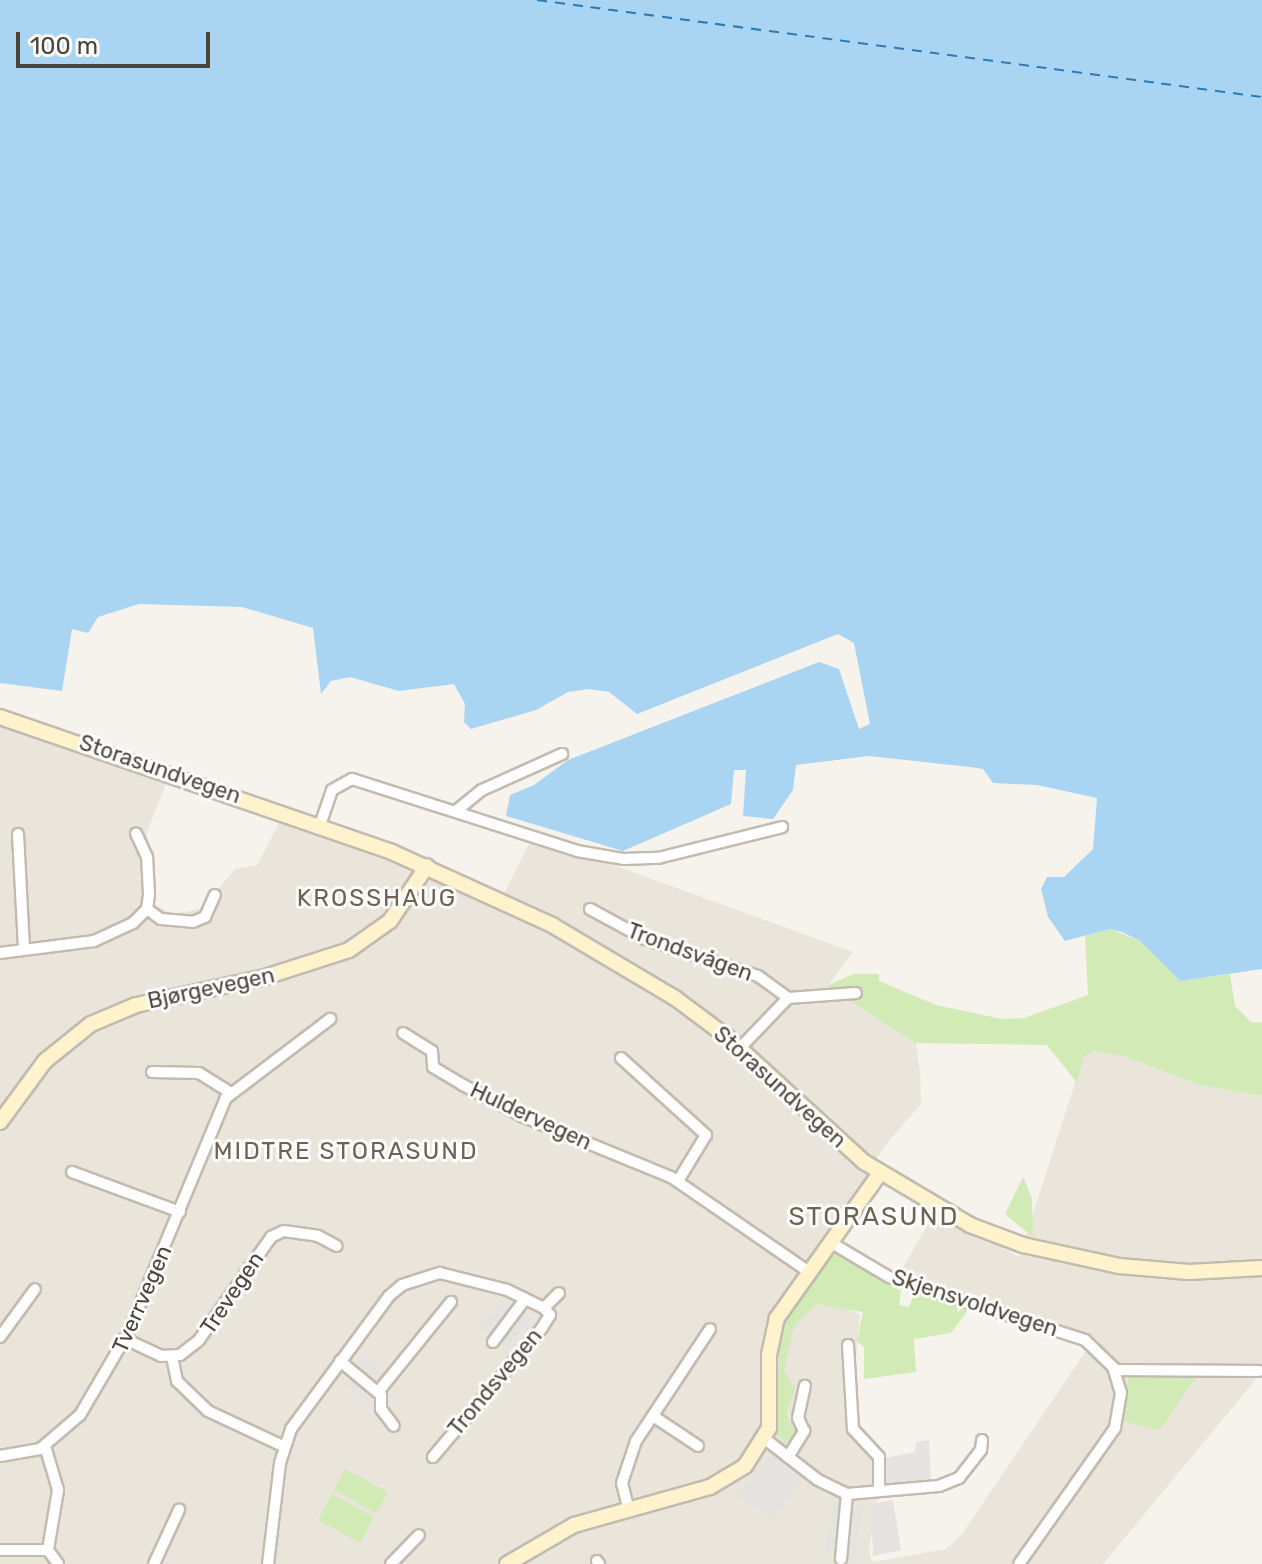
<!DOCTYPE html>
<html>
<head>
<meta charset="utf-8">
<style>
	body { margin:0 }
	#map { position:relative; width:1262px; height:1564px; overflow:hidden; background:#f6f3ec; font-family:Rubik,sans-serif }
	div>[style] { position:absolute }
	.residential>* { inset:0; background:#eae5da }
	.green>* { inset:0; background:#d2eab5 }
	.parking>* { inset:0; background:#e5e3e0 }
	.water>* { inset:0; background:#a9d4f2 }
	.ferry>* { height:2px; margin-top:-1px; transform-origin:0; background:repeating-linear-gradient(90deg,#2e7ab2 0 10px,transparent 0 18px) }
	.roads { filter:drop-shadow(2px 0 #c2bbae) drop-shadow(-2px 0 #c2bbae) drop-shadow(0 2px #c2bbae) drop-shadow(0 -2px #c2bbae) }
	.street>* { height:10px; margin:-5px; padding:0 5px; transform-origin:5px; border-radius:5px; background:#fff }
	.secondary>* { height:14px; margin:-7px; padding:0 7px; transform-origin:7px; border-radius:7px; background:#fff3cd }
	span { translate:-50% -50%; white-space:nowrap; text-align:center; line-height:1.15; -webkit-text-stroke:6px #fff; paint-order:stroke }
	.street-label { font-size:22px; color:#4b4439 }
	.neighbourhood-label { font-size:24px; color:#6e6250; letter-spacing:2px }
	.quarter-label { font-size:26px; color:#6e6250; letter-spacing:2px }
	.scale { position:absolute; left:16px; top:32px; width:194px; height:36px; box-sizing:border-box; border:4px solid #4b4439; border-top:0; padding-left:10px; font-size:24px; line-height:28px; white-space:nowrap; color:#4b4439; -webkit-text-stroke:6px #fff; paint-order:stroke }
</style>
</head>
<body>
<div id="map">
	<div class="residential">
		<i style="clip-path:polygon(0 715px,169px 776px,147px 832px,151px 903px,172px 914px,201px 909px,235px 869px,257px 865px,284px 814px,500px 902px,533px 836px,853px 952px,828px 986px,916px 1043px,920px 1072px,921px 1104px,883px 1148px,872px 1166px,878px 1177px,802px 1282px,860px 1315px,852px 1404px,873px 1465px,877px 1499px,869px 1550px,872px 1562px,946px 1549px,962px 1534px,1088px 1348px,1070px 1330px,899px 1274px,936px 1210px,1019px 1257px,1083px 1058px,1093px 1051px,1123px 1056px,1200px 1085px,1262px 1096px,1262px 1372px,1103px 1564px,0 1564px)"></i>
	</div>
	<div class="green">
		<i style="clip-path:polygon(1110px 929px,1140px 941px,1180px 981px,1230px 974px,1235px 1006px,1252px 1023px,1262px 1022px,1262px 1096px,1200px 1085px,1123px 1056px,1093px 1051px,1083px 1058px,1077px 1083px,1047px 1045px,916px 1043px,827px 986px,853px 974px,879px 974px,879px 981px,936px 1005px,1002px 1019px,1024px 1018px,1088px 995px,1085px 936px)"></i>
		<i style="clip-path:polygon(1023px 1177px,1032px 1198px,1033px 1237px,1005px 1214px)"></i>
		<i style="clip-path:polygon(837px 1254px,901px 1290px,899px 1305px,909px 1307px,915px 1291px,970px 1307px,951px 1333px,914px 1339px,916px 1372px,864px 1379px,864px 1347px,857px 1341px,863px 1312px,817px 1304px,794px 1327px,784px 1370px,795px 1389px,786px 1413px,797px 1435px,785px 1443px,776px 1433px,780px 1325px,824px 1262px)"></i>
		<i style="clip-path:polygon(1129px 1374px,1198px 1374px,1160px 1430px,1123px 1421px)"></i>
		<i style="clip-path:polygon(345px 1469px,388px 1492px,376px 1513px,334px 1490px)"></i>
		<i style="clip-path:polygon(332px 1494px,374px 1517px,360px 1543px,318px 1520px)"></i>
	</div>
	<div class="parking">
		<i style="clip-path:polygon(501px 1302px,510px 1309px,515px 1304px,532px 1318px,507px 1349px,481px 1328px)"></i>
		<i style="clip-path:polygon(364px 1357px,389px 1379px,370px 1405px,344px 1384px)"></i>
		<i style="clip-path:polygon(929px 1440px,931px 1482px,882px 1484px,886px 1458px,915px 1452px,916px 1442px)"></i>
		<i style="clip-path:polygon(770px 1453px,803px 1475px,776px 1518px,736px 1497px)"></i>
		<i style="clip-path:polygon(893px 1500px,901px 1550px,873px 1556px,871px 1504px)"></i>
		<i style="clip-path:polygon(834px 1501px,863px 1506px,855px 1562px,824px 1555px)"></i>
	</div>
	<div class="water">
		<i style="clip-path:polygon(0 0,1262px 0,1262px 969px,1180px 981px,1140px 941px,1122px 932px,1110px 929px,1065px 941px,1048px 917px,1041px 889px,1047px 877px,1064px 877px,1093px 849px,1097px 798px,1037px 785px,993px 783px,983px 769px,970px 767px,869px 756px,796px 765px,793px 790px,773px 819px,743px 816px,746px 770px,734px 770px,731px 804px,623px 851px,506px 816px,510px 795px,534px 785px,568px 760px,819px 662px,839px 669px,859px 729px,870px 724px,854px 643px,838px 634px,637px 714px,609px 692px,589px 689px,568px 692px,536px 710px,471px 729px,464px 722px,465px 704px,454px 684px,399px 691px,350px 677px,331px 681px,321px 694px,313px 628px,242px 607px,139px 604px,98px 617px,88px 633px,72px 629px,62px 691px,0 683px)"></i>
	</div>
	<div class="ferry">
		<i style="left:537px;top:0;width:731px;rotate:7.62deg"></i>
	</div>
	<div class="roads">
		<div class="street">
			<i style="left:456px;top:811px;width:33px;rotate:-39deg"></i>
			<i style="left:482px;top:790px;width:88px;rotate:-24.2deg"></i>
			<i style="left:320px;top:825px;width:37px;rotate:-71deg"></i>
			<i style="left:332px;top:790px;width:23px;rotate:-29deg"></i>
			<i style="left:352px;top:779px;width:236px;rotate:17.7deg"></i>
			<i style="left:577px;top:851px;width:48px;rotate:9.7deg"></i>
			<i style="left:624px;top:859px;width:34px;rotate:-2deg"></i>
			<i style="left:658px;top:858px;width:128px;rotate:-14deg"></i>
			<i style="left:18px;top:834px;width:115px;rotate:87deg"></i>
			<i style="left:147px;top:909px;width:17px;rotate:36deg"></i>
			<i style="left:161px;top:919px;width:32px;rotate:5deg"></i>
			<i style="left:193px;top:922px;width:13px;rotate:-23deg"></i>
			<i style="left:205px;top:917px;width:24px;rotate:-66deg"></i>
			<i style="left:590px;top:909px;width:63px;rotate:28.6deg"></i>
			<i style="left:645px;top:939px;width:119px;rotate:18.1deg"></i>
			<i style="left:758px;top:976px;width:37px;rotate:36deg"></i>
			<i style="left:0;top:953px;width:95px;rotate:-7.3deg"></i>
			<i style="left:94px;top:941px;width:43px;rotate:-24.8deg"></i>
			<i style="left:133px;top:923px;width:20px;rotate:-45deg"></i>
			<i style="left:147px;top:909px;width:15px;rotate:-82deg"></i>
			<i style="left:149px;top:894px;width:37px;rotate:-93deg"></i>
			<i style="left:147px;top:857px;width:26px;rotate:-115deg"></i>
			<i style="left:403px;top:1033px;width:34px;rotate:32deg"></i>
			<i style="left:432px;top:1051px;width:16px;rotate:86deg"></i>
			<i style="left:433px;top:1067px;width:35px;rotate:31deg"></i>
			<i style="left:463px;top:1085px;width:67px;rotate:27.7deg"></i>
			<i style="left:522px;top:1116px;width:161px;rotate:22.3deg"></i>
			<i style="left:671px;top:1177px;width:166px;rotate:34.5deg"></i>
			<i style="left:740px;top:1048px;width:69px;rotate:-46.2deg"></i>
			<i style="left:788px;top:998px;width:68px;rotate:-4.2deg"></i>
			<i style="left:621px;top:1058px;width:115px;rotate:42.2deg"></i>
			<i style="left:706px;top:1135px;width:54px;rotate:121.3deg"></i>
			<i style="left:152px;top:1072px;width:47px;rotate:1.2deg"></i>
			<i style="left:199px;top:1073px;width:36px;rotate:32deg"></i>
			<i style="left:72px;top:1172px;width:115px;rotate:20.3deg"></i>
			<i style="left:830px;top:1242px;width:69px;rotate:30.7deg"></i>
			<i style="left:889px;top:1277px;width:206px;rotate:17.8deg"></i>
			<i style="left:1085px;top:1340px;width:39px;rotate:44deg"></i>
			<i style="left:1113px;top:1367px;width:27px;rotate:73deg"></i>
			<i style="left:1121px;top:1393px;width:36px;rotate:100deg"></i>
			<i style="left:1115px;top:1428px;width:166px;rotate:125.2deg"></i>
			<i style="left:544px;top:1308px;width:21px;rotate:-45deg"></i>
			<i style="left:0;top:1337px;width:59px;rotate:-53.9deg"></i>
			<i style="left:125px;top:1339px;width:40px;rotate:25deg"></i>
			<i style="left:161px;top:1356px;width:19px;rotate:-3deg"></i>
			<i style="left:180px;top:1355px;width:24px;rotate:-38deg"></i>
			<i style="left:199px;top:1340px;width:126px;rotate:-55deg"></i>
			<i style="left:271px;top:1237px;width:14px;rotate:-25deg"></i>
			<i style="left:284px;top:1231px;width:34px;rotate:8deg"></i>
			<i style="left:318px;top:1236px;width:21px;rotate:28deg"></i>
			<i style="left:493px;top:1342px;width:54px;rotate:-53.3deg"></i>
			<i style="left:848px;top:1345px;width:84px;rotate:86.6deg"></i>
			<i style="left:853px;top:1429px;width:38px;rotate:47deg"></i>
			<i style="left:879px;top:1457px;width:34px;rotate:90deg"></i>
			<i style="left:172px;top:1357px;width:25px;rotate:78deg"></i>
			<i style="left:177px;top:1381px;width:43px;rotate:44.1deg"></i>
			<i style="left:208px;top:1411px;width:85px;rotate:25.1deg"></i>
			<i style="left:340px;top:1361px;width:53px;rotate:39.7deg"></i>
			<i style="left:381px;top:1395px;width:14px;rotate:90deg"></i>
			<i style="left:381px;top:1409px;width:21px;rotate:53deg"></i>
			<i style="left:1115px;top:1370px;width:144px;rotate:0.4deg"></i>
			<i style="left:378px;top:1392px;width:116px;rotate:-51deg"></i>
			<i style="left:653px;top:1416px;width:54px;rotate:33.7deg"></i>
			<i style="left:765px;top:1439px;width:67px;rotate:37.7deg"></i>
			<i style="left:818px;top:1480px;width:32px;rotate:26deg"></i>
			<i style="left:847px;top:1494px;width:92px;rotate:-5deg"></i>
			<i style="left:939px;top:1486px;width:22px;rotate:-22deg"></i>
			<i style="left:959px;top:1478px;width:36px;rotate:-52deg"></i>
			<i style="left:981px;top:1450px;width:10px;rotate:-84deg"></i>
			<i style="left:45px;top:1446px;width:46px;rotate:73.5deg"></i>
			<i style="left:58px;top:1490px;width:61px;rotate:99.5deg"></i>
			<i style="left:48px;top:1550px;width:17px;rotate:54deg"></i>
			<i style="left:0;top:1456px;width:41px;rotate:-9.9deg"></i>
			<i style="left:40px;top:1449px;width:52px;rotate:-40.4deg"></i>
			<i style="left:80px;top:1415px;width:95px;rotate:-59.7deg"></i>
			<i style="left:128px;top:1333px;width:255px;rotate:-67.4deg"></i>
			<i style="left:226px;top:1098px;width:131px;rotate:-37.2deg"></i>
			<i style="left:788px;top:1457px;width:31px;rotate:-58deg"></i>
			<i style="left:804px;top:1431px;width:14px;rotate:-115deg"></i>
			<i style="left:798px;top:1418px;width:33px;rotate:-78deg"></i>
			<i style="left:628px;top:1507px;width:25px;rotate:-104deg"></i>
			<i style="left:622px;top:1483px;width:44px;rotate:-71.6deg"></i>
			<i style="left:636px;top:1441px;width:134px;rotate:-56.5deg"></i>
			<i style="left:0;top:1550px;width:48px"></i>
			<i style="left:841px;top:1559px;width:65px;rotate:-84.7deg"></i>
			<i style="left:597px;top:1561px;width:4px;rotate:56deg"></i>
			<i style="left:154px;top:1564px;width:60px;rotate:-65.2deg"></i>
			<i style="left:268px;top:1564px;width:102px;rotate:-83.2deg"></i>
			<i style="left:280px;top:1463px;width:36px;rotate:-72deg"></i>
			<i style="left:291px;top:1429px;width:165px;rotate:-53.6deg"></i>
			<i style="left:389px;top:1296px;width:17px;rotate:-40deg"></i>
			<i style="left:402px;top:1285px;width:40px;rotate:-18deg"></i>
			<i style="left:440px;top:1273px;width:69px;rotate:14.2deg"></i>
			<i style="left:507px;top:1290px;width:41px;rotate:25.9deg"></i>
			<i style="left:544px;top:1308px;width:9px;rotate:49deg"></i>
			<i style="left:550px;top:1315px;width:15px;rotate:122deg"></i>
			<i style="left:542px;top:1328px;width:169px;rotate:130.2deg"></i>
			<i style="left:391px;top:1564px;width:40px;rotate:-46deg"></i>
		</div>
		<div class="secondary">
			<i style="left:0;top:717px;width:415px;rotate:19deg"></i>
			<i style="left:392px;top:852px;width:176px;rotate:24.5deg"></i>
			<i style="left:552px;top:925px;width:143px;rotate:30.7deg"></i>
			<i style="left:675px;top:998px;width:64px;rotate:36.7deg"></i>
			<i style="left:726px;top:1036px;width:187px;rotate:42.4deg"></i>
			<i style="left:864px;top:1162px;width:123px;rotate:30.7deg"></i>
			<i style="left:970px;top:1225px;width:57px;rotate:20.7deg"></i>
			<i style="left:1023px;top:1245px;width:98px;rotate:12.3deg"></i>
			<i style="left:1119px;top:1266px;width:70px;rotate:4.9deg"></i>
			<i style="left:1189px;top:1272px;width:73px;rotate:-3.1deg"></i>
			<i style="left:0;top:1122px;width:76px;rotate:-53.6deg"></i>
			<i style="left:45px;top:1061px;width:59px;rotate:-38.8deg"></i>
			<i style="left:91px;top:1024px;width:49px;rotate:-22.9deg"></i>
			<i style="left:136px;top:1005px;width:132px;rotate:-12.2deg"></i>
			<i style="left:265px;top:977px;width:88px;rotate:-17.8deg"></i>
			<i style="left:349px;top:950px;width:50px;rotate:-35.3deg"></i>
			<i style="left:390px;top:921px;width:66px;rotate:-56.1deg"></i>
			<i style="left:507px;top:1564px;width:78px;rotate:-30.2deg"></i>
			<i style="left:574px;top:1525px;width:141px;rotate:-15.6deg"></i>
			<i style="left:710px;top:1487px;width:41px;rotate:-31deg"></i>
			<i style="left:745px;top:1466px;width:45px;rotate:-57.7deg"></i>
			<i style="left:769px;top:1428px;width:73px;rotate:-90deg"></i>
			<i style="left:769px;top:1355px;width:38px;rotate:-78deg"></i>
			<i style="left:777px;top:1318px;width:178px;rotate:-54.6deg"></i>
		</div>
	</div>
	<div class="street-label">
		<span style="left:160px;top:769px;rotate:19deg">Storasundvegen</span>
		<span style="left:690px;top:952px;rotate:20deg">Trondsvågen</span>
		<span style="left:211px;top:988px;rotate:-12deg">Bjørgevegen</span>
		<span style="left:780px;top:1087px;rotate:42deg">Storasundvegen</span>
		<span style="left:531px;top:1116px;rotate:25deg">Huldervegen</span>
		<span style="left:232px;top:1293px;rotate:-56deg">Trevegen</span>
		<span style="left:142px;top:1299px;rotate:-66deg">Tverrvegen</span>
		<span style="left:975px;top:1303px;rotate:18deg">Skjensvoldvegen</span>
		<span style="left:495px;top:1382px;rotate:-50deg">Trondsvegen</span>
	</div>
	<div class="neighbourhood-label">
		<span style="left:377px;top:899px">KROSSHAUG</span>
		<span style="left:346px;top:1152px">MIDTRE STORASUND</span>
	</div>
	<div class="quarter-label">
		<span style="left:874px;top:1217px">STORASUND</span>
	</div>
	<div class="scale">100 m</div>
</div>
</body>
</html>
